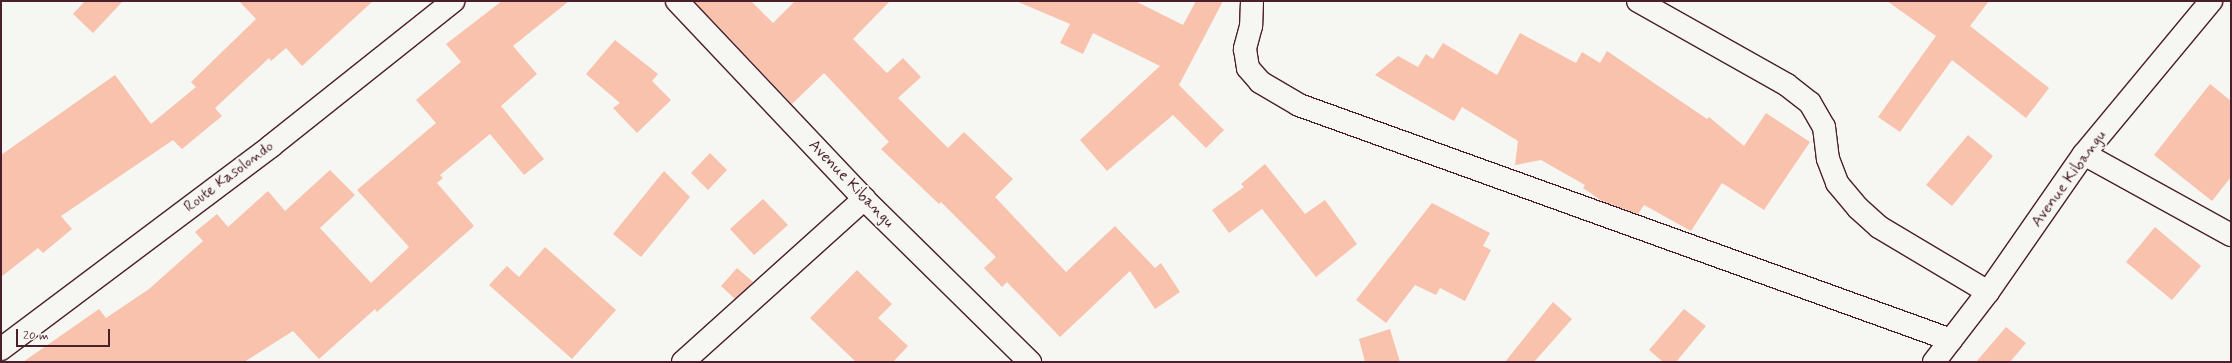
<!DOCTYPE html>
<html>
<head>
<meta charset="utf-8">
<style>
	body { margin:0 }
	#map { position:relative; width:2232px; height:363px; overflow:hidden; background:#f6f6f2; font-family:Mynerve,sans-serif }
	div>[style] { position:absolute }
	.building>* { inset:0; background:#f9c2ac }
	.roads { filter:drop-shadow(1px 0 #4a1f2b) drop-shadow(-1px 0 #4a1f2b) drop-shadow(0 1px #4a1f2b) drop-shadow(0 -1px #4a1f2b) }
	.street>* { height:22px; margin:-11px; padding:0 11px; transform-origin:11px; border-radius:11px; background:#f6f6f2 }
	span { translate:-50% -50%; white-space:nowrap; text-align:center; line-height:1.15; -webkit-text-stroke:4px #f6f6f2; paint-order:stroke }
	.street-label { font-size:16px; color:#4a1f2b }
	.frame { position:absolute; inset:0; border:2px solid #4a1f2b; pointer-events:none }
	.scale { position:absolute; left:16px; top:329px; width:94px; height:18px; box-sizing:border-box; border:2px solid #4a1f2b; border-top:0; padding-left:5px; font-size:12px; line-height:14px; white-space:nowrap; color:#4a1f2b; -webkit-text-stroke:3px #f6f6f2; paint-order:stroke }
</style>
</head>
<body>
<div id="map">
	<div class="building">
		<i style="clip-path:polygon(85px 1px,123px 1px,93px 33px,73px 14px)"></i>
		<i style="clip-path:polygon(239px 1px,373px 1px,302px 66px,286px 48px,271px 61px,269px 58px,215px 108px,222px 116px,182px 149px,173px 140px,61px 216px,72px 229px,43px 253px,38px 248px,1px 277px,1px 155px,115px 75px,151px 124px,196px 87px,191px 82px,256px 19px)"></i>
		<i style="clip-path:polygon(502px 1px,569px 1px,513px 46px,537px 74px,501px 106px,544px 159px,524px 175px,490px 134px,440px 175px,443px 178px,437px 183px,474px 226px,377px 312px,375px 309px,319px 359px,293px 331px,244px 362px,23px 362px,99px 309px,106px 318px,149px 289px,203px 241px,195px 232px,217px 214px,228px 227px,268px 191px,285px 211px,330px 170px,355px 195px,320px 228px,371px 283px,409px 247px,357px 190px,436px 123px,416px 100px,461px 62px,446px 44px)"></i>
		<i style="clip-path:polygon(694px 1px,751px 1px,773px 23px,795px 1px,890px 1px,853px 39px,887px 73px,903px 58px,921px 77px,898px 98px,948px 148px,964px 132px,1013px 179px,995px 197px,1066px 272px,1115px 226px,1155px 268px,1161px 263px,1180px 292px,1155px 309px,1130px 271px,1060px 337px,1007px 282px,1002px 287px,984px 268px,996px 257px,941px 202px,939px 204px,881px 149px,889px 142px,824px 73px,792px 104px)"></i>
		<i style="clip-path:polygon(1016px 1px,1135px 1px,1183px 25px,1196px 1px,1223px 1px,1179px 85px,1224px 130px,1206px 148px,1173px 115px,1107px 171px,1080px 140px,1160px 66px,1093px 33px,1083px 54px,1060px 43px,1070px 24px)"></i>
		<i style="clip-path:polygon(1887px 1px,1989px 1px,1970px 26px,2049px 88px,2026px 118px,1952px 60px,1900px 132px,1878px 117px,1936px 36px)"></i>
		<i style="clip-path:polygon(1520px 33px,1576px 63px,1582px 52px,1600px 63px,1607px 51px,1707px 119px,1709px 117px,1744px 146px,1766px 113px,1810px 142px,1764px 210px,1722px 183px,1691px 231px,1644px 205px,1638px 214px,1602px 201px,1583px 188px,1585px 185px,1541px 160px,1515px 165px,1518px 141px,1462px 107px,1454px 121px,1375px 75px,1398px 56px,1418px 67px,1426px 54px,1433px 59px,1443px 43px,1497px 75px)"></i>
		<i style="clip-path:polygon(615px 40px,658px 74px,652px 81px,671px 100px,637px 133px,613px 108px,620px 103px,586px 74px)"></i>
		<i style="clip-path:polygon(2210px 84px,2231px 101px,2231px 177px,2212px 201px,2154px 155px)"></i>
		<i style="clip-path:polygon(1968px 135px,1993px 156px,1952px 206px,1926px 185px)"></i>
		<i style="clip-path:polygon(710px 153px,727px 170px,708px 190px,691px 173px)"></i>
		<i style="clip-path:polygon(1265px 164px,1305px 214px,1325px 200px,1357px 244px,1316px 277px,1262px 209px,1229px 233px,1212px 210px,1244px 187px,1241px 184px)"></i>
		<i style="clip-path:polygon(664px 171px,690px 197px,641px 257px,613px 234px)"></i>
		<i style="clip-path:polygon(763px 199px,788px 225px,754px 255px,730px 229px)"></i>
		<i style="clip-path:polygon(1432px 203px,1490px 233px,1483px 246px,1491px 250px,1465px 301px,1440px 288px,1436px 295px,1415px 285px,1386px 323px,1356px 300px)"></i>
		<i style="clip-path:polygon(2155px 227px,2201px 266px,2172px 300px,2126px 262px)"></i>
		<i style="clip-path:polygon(545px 247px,616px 310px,572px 359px,489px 285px,507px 266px,519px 277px)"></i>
		<i style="clip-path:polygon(737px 268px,753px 282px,735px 299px,721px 286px)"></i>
		<i style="clip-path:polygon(857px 270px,892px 304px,878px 318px,908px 346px,893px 362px,856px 362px,810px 318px)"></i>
		<i style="clip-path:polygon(1553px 302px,1572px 319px,1534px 362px,1505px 362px)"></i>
		<i style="clip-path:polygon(1684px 309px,1706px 326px,1676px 362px,1663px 362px,1649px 350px)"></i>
		<i style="clip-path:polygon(2006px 327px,2026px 343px,2010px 362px,1976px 362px)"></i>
		<i style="clip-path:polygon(1390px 329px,1400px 362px,1365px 362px,1359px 339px)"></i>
	</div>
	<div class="roads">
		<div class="street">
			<i style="left:677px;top:1px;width:272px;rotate:46.6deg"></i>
			<i style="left:864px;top:199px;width:233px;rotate:44.5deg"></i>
			<i style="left:1252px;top:1px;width:25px;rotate:92deg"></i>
			<i style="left:1251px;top:26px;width:24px;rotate:105deg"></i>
			<i style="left:1245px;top:49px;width:19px;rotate:81deg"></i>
			<i style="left:1248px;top:68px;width:18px;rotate:49deg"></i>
			<i style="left:1260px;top:82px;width:45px;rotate:30.5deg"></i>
			<i style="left:1299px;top:105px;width:693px;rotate:19.82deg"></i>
			<i style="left:1638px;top:1px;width:171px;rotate:29.4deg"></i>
			<i style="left:1787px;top:85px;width:29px;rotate:38deg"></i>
			<i style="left:1810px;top:103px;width:28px;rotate:60deg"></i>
			<i style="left:1824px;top:127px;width:32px;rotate:83deg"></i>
			<i style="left:1828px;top:159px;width:26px;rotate:69deg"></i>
			<i style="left:1837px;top:183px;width:33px;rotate:50deg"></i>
			<i style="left:1858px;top:208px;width:28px;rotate:42deg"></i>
			<i style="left:1879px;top:227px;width:127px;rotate:30.8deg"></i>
			<i style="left:2084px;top:154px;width:168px;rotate:28.9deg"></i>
			<i style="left:1px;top:349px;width:338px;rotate:-36.9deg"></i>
			<i style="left:271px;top:146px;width:233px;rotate:-38.5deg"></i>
			<i style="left:683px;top:362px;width:244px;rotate:-42deg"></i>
			<i style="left:1934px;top:362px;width:88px;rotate:-52.4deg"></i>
			<i style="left:1988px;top:292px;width:168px;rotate:-55.2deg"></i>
			<i style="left:2084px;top:154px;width:199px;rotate:-50.3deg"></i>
		</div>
	</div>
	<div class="street-label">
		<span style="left:229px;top:177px;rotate:-37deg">Route Kasolondo</span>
		<span style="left:2069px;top:179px;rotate:-54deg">Avenue Kibangu</span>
		<span style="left:851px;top:184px;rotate:46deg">Avenue Kibangu</span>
	</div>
	<div class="frame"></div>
	<div class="scale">20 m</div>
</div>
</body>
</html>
